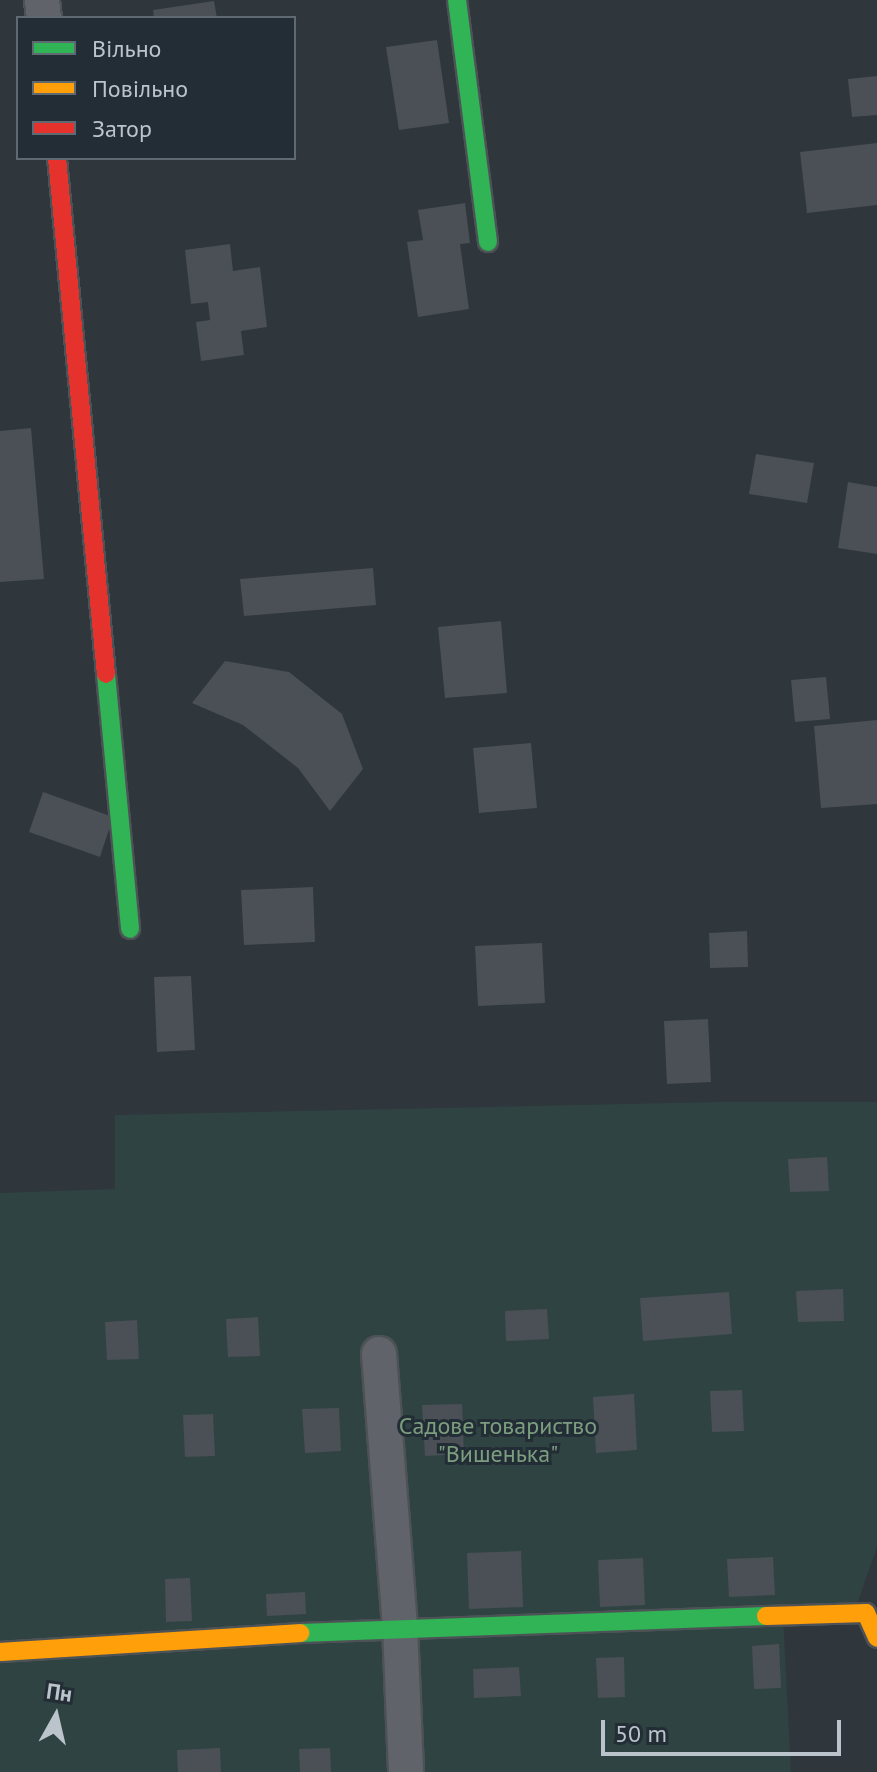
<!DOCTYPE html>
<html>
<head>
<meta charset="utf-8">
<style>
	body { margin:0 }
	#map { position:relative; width:877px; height:1772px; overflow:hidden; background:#2f363c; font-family:"PT Sans",sans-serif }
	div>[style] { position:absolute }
	.green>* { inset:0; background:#2f4343 }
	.building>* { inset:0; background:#4a5055 }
	.roads { filter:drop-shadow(2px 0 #4d5256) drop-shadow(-2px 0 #4d5256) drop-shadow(0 2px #4d5256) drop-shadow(0 -2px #4d5256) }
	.street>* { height:34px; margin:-17px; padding:0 17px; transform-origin:17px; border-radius:17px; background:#60646a }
	.fast>* { height:18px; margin:-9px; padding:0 9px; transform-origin:9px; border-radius:9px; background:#30b455 }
	.slow>* { height:18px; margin:-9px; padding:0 9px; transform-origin:9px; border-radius:9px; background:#ff9f0a }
	.jam>* { height:18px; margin:-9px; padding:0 9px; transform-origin:9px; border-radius:9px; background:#e5322d }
	span { translate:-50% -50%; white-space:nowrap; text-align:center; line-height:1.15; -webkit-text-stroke:6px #232d36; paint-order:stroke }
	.park-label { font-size:24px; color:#7c9e7f }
	.legend { position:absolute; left:16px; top:16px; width:280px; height:144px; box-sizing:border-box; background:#232d36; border:2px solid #606972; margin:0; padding:10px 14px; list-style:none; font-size:24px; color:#bbc3cb }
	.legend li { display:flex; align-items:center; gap:16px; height:40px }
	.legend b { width:40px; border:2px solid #606972 }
	.north { position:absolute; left:16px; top:1676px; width:80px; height:80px; -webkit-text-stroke:6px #232d36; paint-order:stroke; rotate:8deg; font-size:22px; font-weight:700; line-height:32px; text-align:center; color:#bbc3cb }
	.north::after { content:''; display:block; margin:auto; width:28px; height:36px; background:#bbc3cb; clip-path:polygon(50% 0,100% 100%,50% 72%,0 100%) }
	.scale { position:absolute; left:601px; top:1720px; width:240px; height:36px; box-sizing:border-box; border:4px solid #bbc3cb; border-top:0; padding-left:10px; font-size:24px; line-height:28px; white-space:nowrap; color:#bbc3cb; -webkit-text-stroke:6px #232d36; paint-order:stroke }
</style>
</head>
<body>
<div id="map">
	<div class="green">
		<i style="clip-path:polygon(719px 1102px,877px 1102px,877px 1547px,854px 1613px,783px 1616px,791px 1772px,0 1772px,0 1193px,115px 1189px,115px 1115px)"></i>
	</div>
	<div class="building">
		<i style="clip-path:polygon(214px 1px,217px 18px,154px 18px,153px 10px)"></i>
		<i style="clip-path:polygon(437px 40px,449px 123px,399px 130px,386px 47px)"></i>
		<i style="clip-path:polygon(877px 76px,877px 115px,852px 117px,848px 79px)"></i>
		<i style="clip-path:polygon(877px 143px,877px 205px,807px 213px,800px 152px)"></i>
		<i style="clip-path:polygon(465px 203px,470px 243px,460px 244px,469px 309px,418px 317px,407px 242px,423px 240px,418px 210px)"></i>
		<i style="clip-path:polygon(230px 244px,233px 271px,260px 267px,267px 327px,241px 331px,244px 355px,201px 361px,196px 322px,210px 320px,208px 302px,191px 304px,185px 250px)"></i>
		<i style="clip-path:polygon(31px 428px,44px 579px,0 582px,0 431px)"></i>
		<i style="clip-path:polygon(756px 454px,814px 463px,807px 503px,749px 494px)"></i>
		<i style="clip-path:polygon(848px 482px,877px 487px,877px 554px,838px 548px)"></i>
		<i style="clip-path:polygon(373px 568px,376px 605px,244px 616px,240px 579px)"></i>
		<i style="clip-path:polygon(501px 621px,507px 693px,445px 698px,438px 627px)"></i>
		<i style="clip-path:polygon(225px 661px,289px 672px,342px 714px,363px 769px,330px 811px,298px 768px,243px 725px,192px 703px)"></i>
		<i style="clip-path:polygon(826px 677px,830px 719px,795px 722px,791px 680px)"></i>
		<i style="clip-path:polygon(877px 720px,877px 804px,821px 808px,814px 726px)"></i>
		<i style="clip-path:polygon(531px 743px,537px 808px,479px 813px,473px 748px)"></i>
		<i style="clip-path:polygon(43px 792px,113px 817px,100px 857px,29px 832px)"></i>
		<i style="clip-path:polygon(313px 887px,315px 942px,244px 945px,241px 890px)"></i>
		<i style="clip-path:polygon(747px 931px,748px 967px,710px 968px,709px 933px)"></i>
		<i style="clip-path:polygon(542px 943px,545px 1003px,478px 1006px,475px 946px)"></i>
		<i style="clip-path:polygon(191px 976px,195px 1050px,157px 1052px,154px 977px)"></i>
		<i style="clip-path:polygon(708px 1019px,711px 1082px,667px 1084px,664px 1021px)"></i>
		<i style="clip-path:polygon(827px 1157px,829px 1191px,790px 1192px,788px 1159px)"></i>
		<i style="clip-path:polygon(843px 1289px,844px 1321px,798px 1322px,796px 1291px)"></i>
		<i style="clip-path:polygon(729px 1292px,732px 1334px,643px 1341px,640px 1298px)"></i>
		<i style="clip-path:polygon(547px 1309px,549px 1339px,506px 1341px,505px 1311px)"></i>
		<i style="clip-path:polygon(258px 1317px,260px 1356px,228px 1357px,226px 1319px)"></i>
		<i style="clip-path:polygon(137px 1320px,139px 1359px,107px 1360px,105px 1322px)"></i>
		<i style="clip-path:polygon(742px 1390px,744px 1431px,712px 1432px,710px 1391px)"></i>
		<i style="clip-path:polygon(634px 1394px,637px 1450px,596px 1453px,593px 1397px)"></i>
		<i style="clip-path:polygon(462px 1404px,464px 1454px,425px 1456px,422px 1405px)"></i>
		<i style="clip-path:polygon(339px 1408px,341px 1451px,305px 1453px,302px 1409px)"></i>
		<i style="clip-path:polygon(213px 1414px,215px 1456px,185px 1457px,183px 1415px)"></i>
		<i style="clip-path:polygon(521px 1551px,523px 1607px,469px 1609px,467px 1553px)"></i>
		<i style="clip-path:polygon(773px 1557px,775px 1595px,729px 1597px,727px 1559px)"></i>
		<i style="clip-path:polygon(643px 1558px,645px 1605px,600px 1607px,598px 1560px)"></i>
		<i style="clip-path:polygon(190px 1578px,192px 1621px,166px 1622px,165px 1579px)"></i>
		<i style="clip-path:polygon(305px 1592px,306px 1614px,267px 1616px,266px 1594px)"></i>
		<i style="clip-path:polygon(779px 1644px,781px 1688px,754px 1689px,752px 1646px)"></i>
		<i style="clip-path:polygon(624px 1657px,625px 1697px,598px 1698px,596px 1658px)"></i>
		<i style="clip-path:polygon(519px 1667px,521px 1696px,474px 1698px,473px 1669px)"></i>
		<i style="clip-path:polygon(220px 1748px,221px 1772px,178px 1772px,177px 1750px)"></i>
		<i style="clip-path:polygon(330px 1748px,331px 1772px,300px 1772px,299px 1749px)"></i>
	</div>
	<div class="roads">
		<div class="street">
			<i style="left:42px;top:0;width:18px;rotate:84deg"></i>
			<i style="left:379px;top:1354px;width:274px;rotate:85.6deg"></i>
			<i style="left:400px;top:1627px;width:145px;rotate:87.6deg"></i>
		</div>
		<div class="fast">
			<i style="left:457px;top:0;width:244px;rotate:82.7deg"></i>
			<i style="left:106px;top:674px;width:256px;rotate:84.6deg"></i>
			<i style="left:300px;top:1633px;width:466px;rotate:-2.1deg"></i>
		</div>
		<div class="slow">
			<i style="left:766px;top:1616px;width:100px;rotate:-1.7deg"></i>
			<i style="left:866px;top:1613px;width:27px;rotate:66deg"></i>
			<i style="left:0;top:1652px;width:301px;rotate:-3.6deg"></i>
		</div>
		<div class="jam">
			<i style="left:57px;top:158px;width:518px;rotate:84.58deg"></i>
		</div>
	</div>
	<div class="park-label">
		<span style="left:498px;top:1440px">Садове товариство<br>"Вишенька"</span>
	</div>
	<ul class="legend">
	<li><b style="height:10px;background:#30b455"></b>Вільно</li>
	<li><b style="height:10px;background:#ff9f0a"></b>Повільно</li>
	<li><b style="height:10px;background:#e5322d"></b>Затор</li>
	</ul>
	<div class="north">Пн</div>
	<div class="scale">50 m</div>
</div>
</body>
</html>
